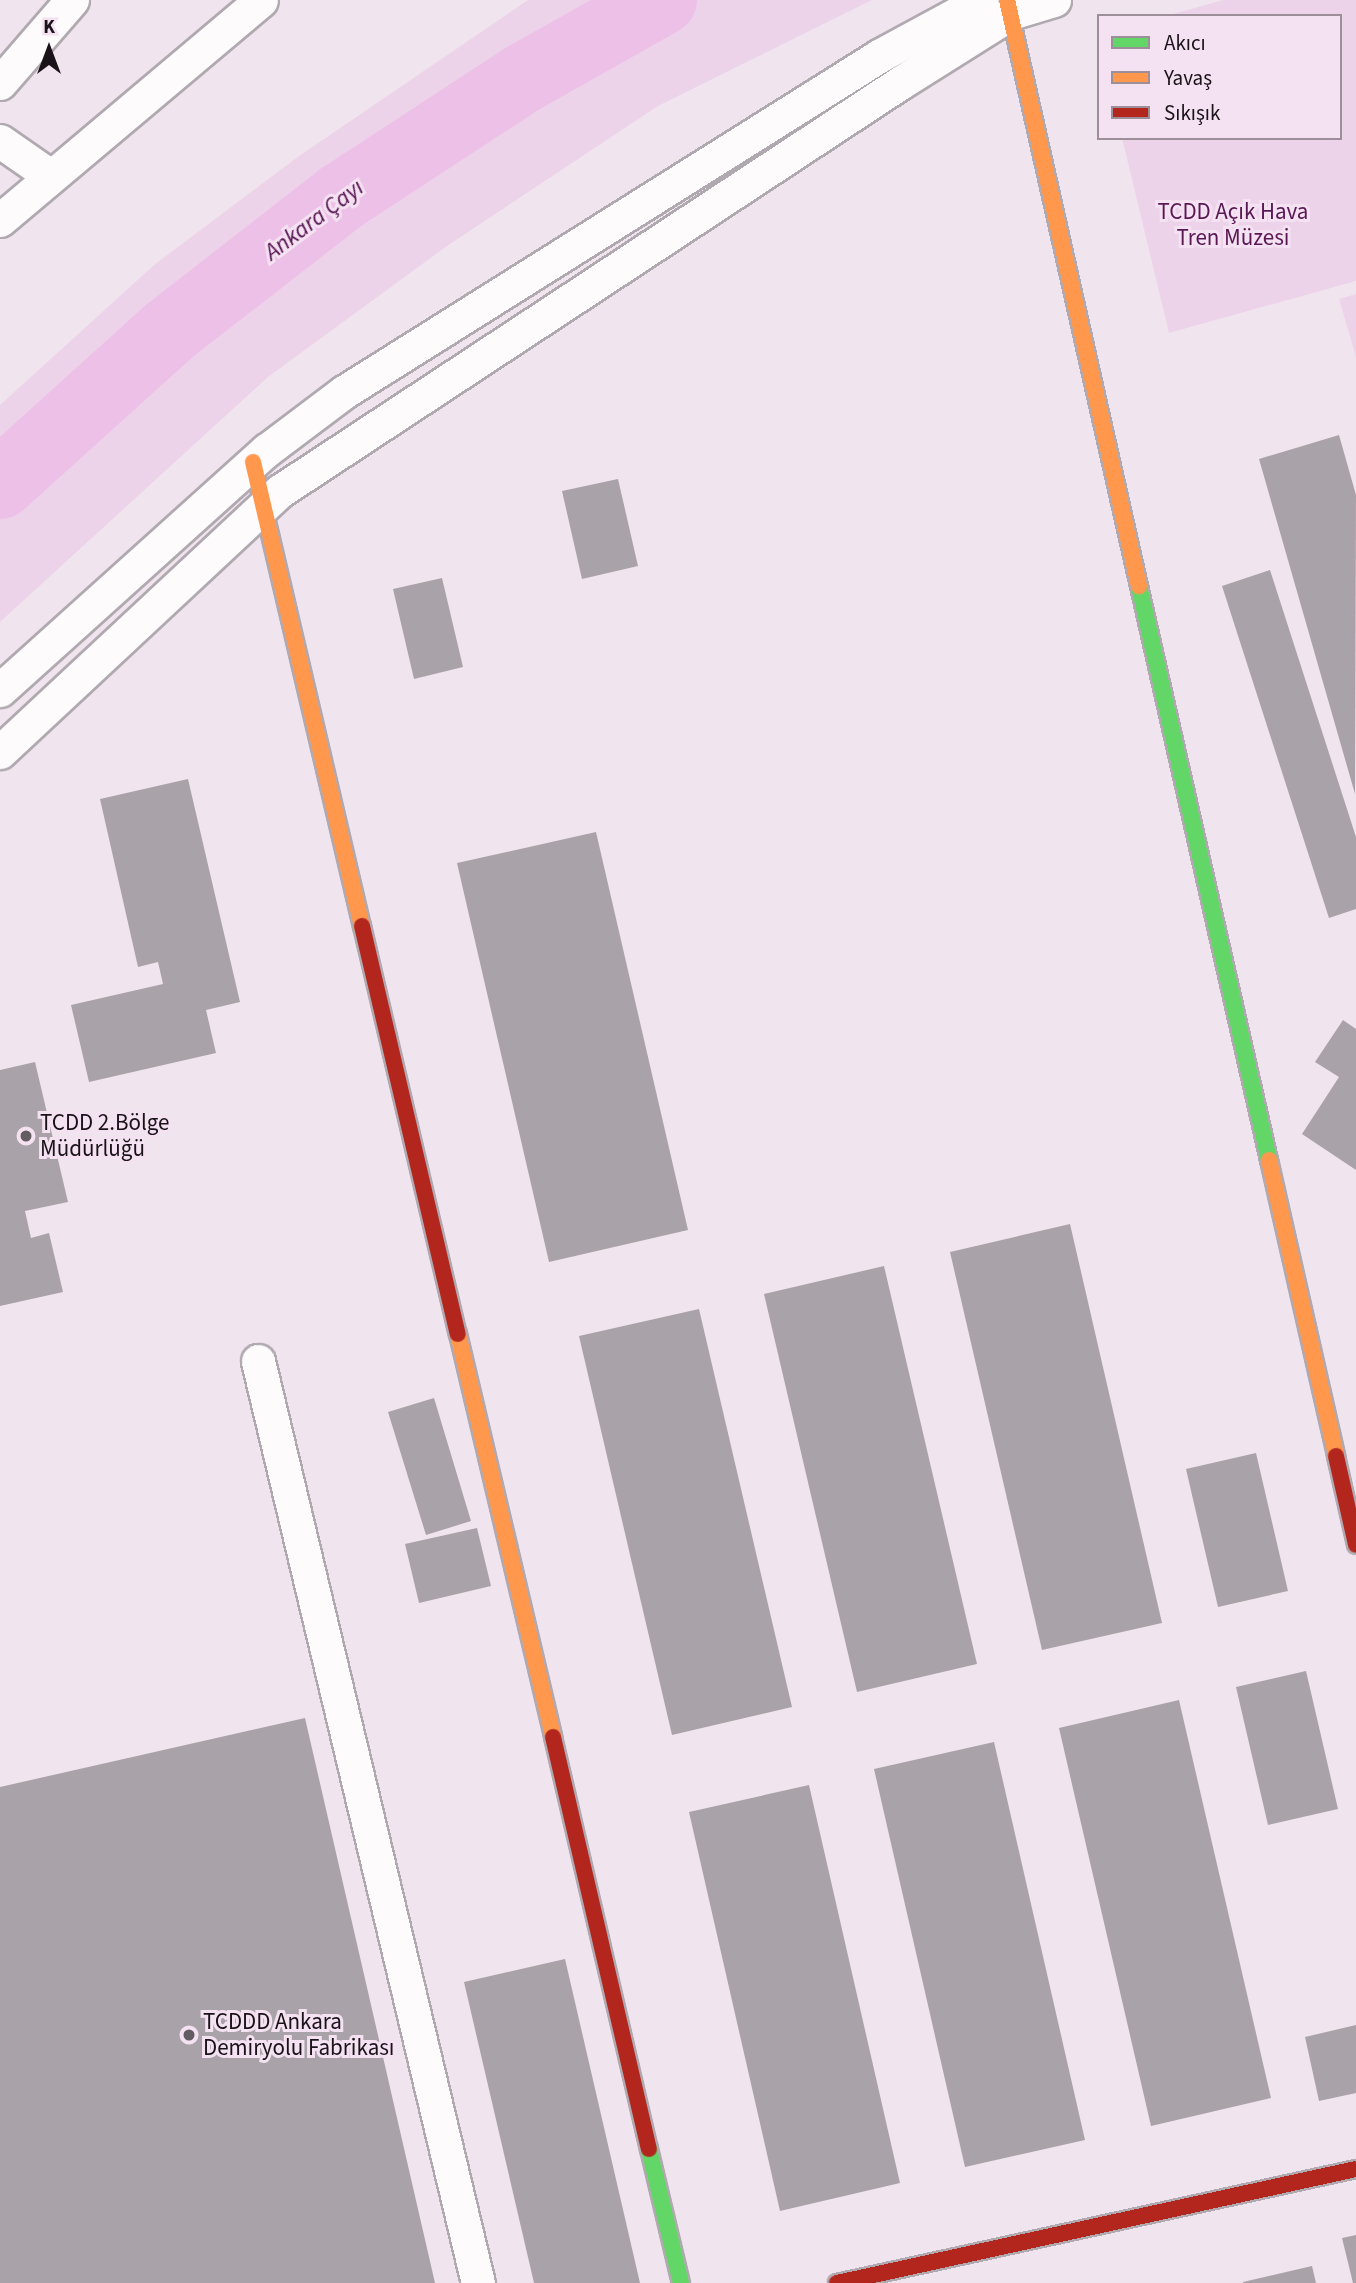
<!DOCTYPE html>
<html>
<head>
<meta charset="utf-8">
<style>
	body { margin:0 }
	#map { position:relative; width:1356px; height:2283px; overflow:hidden; background:#f0e5ee; font-family:"Source Sans 3",sans-serif }
	div>[style] { position:absolute }
	.green>* { inset:0; background:#edd3e9 }
	.river>* { height:70px; margin:-35px; padding:0 35px; transform-origin:35px; border-radius:35px; background:#edc1e7 }
	.building>* { inset:0; background:#aaa2a9 }
	.roads { filter:drop-shadow(2px 0 #b1a9b0) drop-shadow(-2px 0 #b1a9b0) drop-shadow(0 2px #b1a9b0) drop-shadow(0 -2px #b1a9b0) }
	.street>* { height:33px; margin:-16.5px; padding:0 16.5px; transform-origin:16.5px; border-radius:16.5px; background:#fdfbfc }
	.fast>* { height:16px; margin:-8px; padding:0 8px; transform-origin:8px; border-radius:8px; background:#63d668 }
	.slow>* { height:16px; margin:-8px; padding:0 8px; transform-origin:8px; border-radius:8px; background:#ff974d }
	.jam>* { height:16px; margin:-8px; padding:0 8px; transform-origin:8px; border-radius:8px; background:#b3261e }
	.dots>* { width:19px; height:19px; translate:-50% -50%; box-sizing:border-box; border:4px solid #f4e1f1; border-radius:50% }
	span { translate:-50% -50%; white-space:nowrap; text-align:center; line-height:1.15; -webkit-text-stroke:6px #f4e1f1; paint-order:stroke }
	.park-label { font-size:23px; color:#591754 }
	.poi-label { font-size:23px; color:#191318 }
	.left { translate:0 -50%; text-align:left }
	.water-label { font-size:24px; color:#541250; font-style:italic }
	.legend { position:absolute; left:1097px; top:14px; width:245px; height:126px; box-sizing:border-box; background:#f4e1f1; border:2px solid #9c8f9a; margin:0; padding:9px 12px; list-style:none; font-size:21px; color:#191318 }
	.legend li { display:flex; align-items:center; gap:14px; height:35px }
	.legend b { width:35px; border:2px solid #9c8f9a }
	.north { position:absolute; left:14px; top:14px; width:70px; height:70px; -webkit-text-stroke:5px #f4e1f1; paint-order:stroke; rotate:0deg; font-size:19px; font-weight:700; line-height:28px; text-align:center; color:#191318 }
	.north::after { content:''; display:block; margin:auto; width:24px; height:32px; background:#191318; clip-path:polygon(50% 0,100% 100%,50% 72%,0 100%) }
</style>
</head>
<body>
<div id="map">
	<div class="green">
		<i style="clip-path:polygon(528px 0,872px 0,658px 106px,447px 246px,268px 377px,0 622px,0 405px,154px 265px,299px 156px)"></i>
		<i style="clip-path:polygon(1223px 0,1356px 0,1356px 281px,1169px 333px,1122px 138px,1340px 138px,1340px 16px,1166px 16px)"></i>
		<i style="clip-path:polygon(1356px 294px,1356px 357px,1339px 299px)"></i>
	</div>
	<div class="river">
		<i style="left:0;top:484px;width:227px;rotate:-42.1deg"></i>
		<i style="left:168px;top:332px;width:218px;rotate:-37.9deg"></i>
		<i style="left:340px;top:198px;width:215px;rotate:-33.2deg"></i>
		<i style="left:520px;top:80px;width:163px;rotate:-29.4deg"></i>
	</div>
	<div class="building">
		<i style="clip-path:polygon(1339px 435px,1356px 495px,1355px 794px,1259px 459px)"></i>
		<i style="clip-path:polygon(618px 479px,638px 566px,582px 579px,562px 491px)"></i>
		<i style="clip-path:polygon(1270px 570px,1356px 837px,1356px 909px,1329px 918px,1222px 586px)"></i>
		<i style="clip-path:polygon(442px 578px,463px 667px,414px 679px,393px 589px)"></i>
		<i style="clip-path:polygon(188px 779px,240px 1002px,206px 1010px,216px 1053px,89px 1082px,71px 1005px,163px 984px,158px 962px,138px 967px,100px 799px)"></i>
		<i style="clip-path:polygon(596px 832px,688px 1230px,549px 1262px,457px 863px)"></i>
		<i style="clip-path:polygon(1343px 1020px,1356px 1029px,1356px 1170px,1302px 1134px,1339px 1077px,1315px 1062px)"></i>
		<i style="clip-path:polygon(35px 1062px,68px 1202px,25px 1211px,31px 1238px,49px 1233px,63px 1292px,0 1306px,0 1070px)"></i>
		<i style="clip-path:polygon(1070px 1224px,1162px 1623px,1042px 1650px,950px 1252px)"></i>
		<i style="clip-path:polygon(884px 1266px,977px 1664px,857px 1692px,764px 1294px)"></i>
		<i style="clip-path:polygon(699px 1309px,792px 1707px,672px 1735px,579px 1336px)"></i>
		<i style="clip-path:polygon(434px 1398px,471px 1521px,426px 1535px,388px 1412px)"></i>
		<i style="clip-path:polygon(1256px 1453px,1288px 1591px,1218px 1607px,1186px 1469px)"></i>
		<i style="clip-path:polygon(477px 1528px,491px 1586px,419px 1603px,405px 1544px)"></i>
		<i style="clip-path:polygon(1306px 1671px,1338px 1809px,1268px 1825px,1236px 1687px)"></i>
		<i style="clip-path:polygon(1179px 1700px,1271px 2098px,1151px 2126px,1059px 1728px)"></i>
		<i style="clip-path:polygon(305px 1718px,435px 2283px,0 2283px,0 1787px)"></i>
		<i style="clip-path:polygon(994px 1742px,1085px 2140px,965px 2167px,874px 1769px)"></i>
		<i style="clip-path:polygon(809px 1785px,900px 2183px,780px 2211px,689px 1812px)"></i>
		<i style="clip-path:polygon(565px 1959px,640px 2283px,534px 2283px,464px 1982px)"></i>
		<i style="clip-path:polygon(1356px 2025px,1356px 2093px,1319px 2101px,1305px 2037px)"></i>
		<i style="clip-path:polygon(1356px 2235px,1356px 2283px,1353px 2283px,1342px 2238px)"></i>
		<i style="clip-path:polygon(1312px 2266px,1316px 2283px,1243px 2283px,1243px 2282px)"></i>
	</div>
	<div class="roads">
		<div class="street">
			<i style="left:0;top:83px;width:110px;rotate:-49.1deg"></i>
			<i style="left:0;top:141px;width:60px;rotate:34.8deg"></i>
			<i style="left:0;top:220px;width:341px;rotate:-40.1deg"></i>
			<i style="left:0;top:690px;width:359px;rotate:-42deg"></i>
			<i style="left:267px;top:450px;width:96px;rotate:-37deg"></i>
			<i style="left:344px;top:392px;width:632px;rotate:-32.13deg"></i>
			<i style="left:879px;top:56px;width:117px;rotate:-28.5deg"></i>
			<i style="left:0;top:752px;width:383px;rotate:-43deg"></i>
			<i style="left:280px;top:491px;width:742px;rotate:-33.35deg"></i>
			<i style="left:900px;top:83px;width:131px;rotate:-32.2deg"></i>
			<i style="left:1011px;top:13px;width:45px;rotate:-16.8deg"></i>
			<i style="left:258px;top:1361px;width:948px;rotate:76.58deg"></i>
		</div>
		<div class="fast">
			<i style="left:1139px;top:586px;width:589px;rotate:77.24deg"></i>
			<i style="left:649px;top:2149px;width:138px;rotate:76.6deg"></i>
		</div>
		<div class="slow">
			<i style="left:1007px;top:0;width:601px;rotate:77.31deg"></i>
			<i style="left:253px;top:462px;width:477px;rotate:76.8deg"></i>
			<i style="left:1269px;top:1160px;width:303px;rotate:77.2deg"></i>
			<i style="left:458px;top:1334px;width:414px;rotate:76.7deg"></i>
		</div>
		<div class="jam">
			<i style="left:362px;top:926px;width:419px;rotate:76.8deg"></i>
			<i style="left:1336px;top:1456px;width:91px;rotate:77.3deg"></i>
			<i style="left:553px;top:1737px;width:423px;rotate:76.9deg"></i>
			<i style="left:837px;top:2283px;width:531px;rotate:-12.39deg"></i>
		</div>
	</div>
	<div class="dots">
		<i style="left:26px;top:1136px;background:#645c63"></i>
		<i style="left:189px;top:2035px;background:#645c63"></i>
	</div>
	<div class="park-label">
		<span style="left:1233px;top:225px">TCDD Açık Hava<br>Tren Müzesi</span>
	</div>
	<div class="poi-label">
		<span class="left" style="left:40px;top:1136px">TCDD 2.Bölge<br>Müdürlüğü</span>
		<span class="left" style="left:203px;top:2035px">TCDDD Ankara<br>Demiryolu Fabrikası</span>
	</div>
	<div class="water-label">
		<span style="left:314px;top:220px;rotate:-37deg">Ankara Çayı</span>
	</div>
	<ul class="legend">
	<li><b style="height:9px;background:#63d668"></b>Akıcı</li>
	<li><b style="height:9px;background:#ff974d"></b>Yavaş</li>
	<li><b style="height:9px;background:#b3261e"></b>Sıkışık</li>
	</ul>
	<div class="north">K</div>
</div>
</body>
</html>
